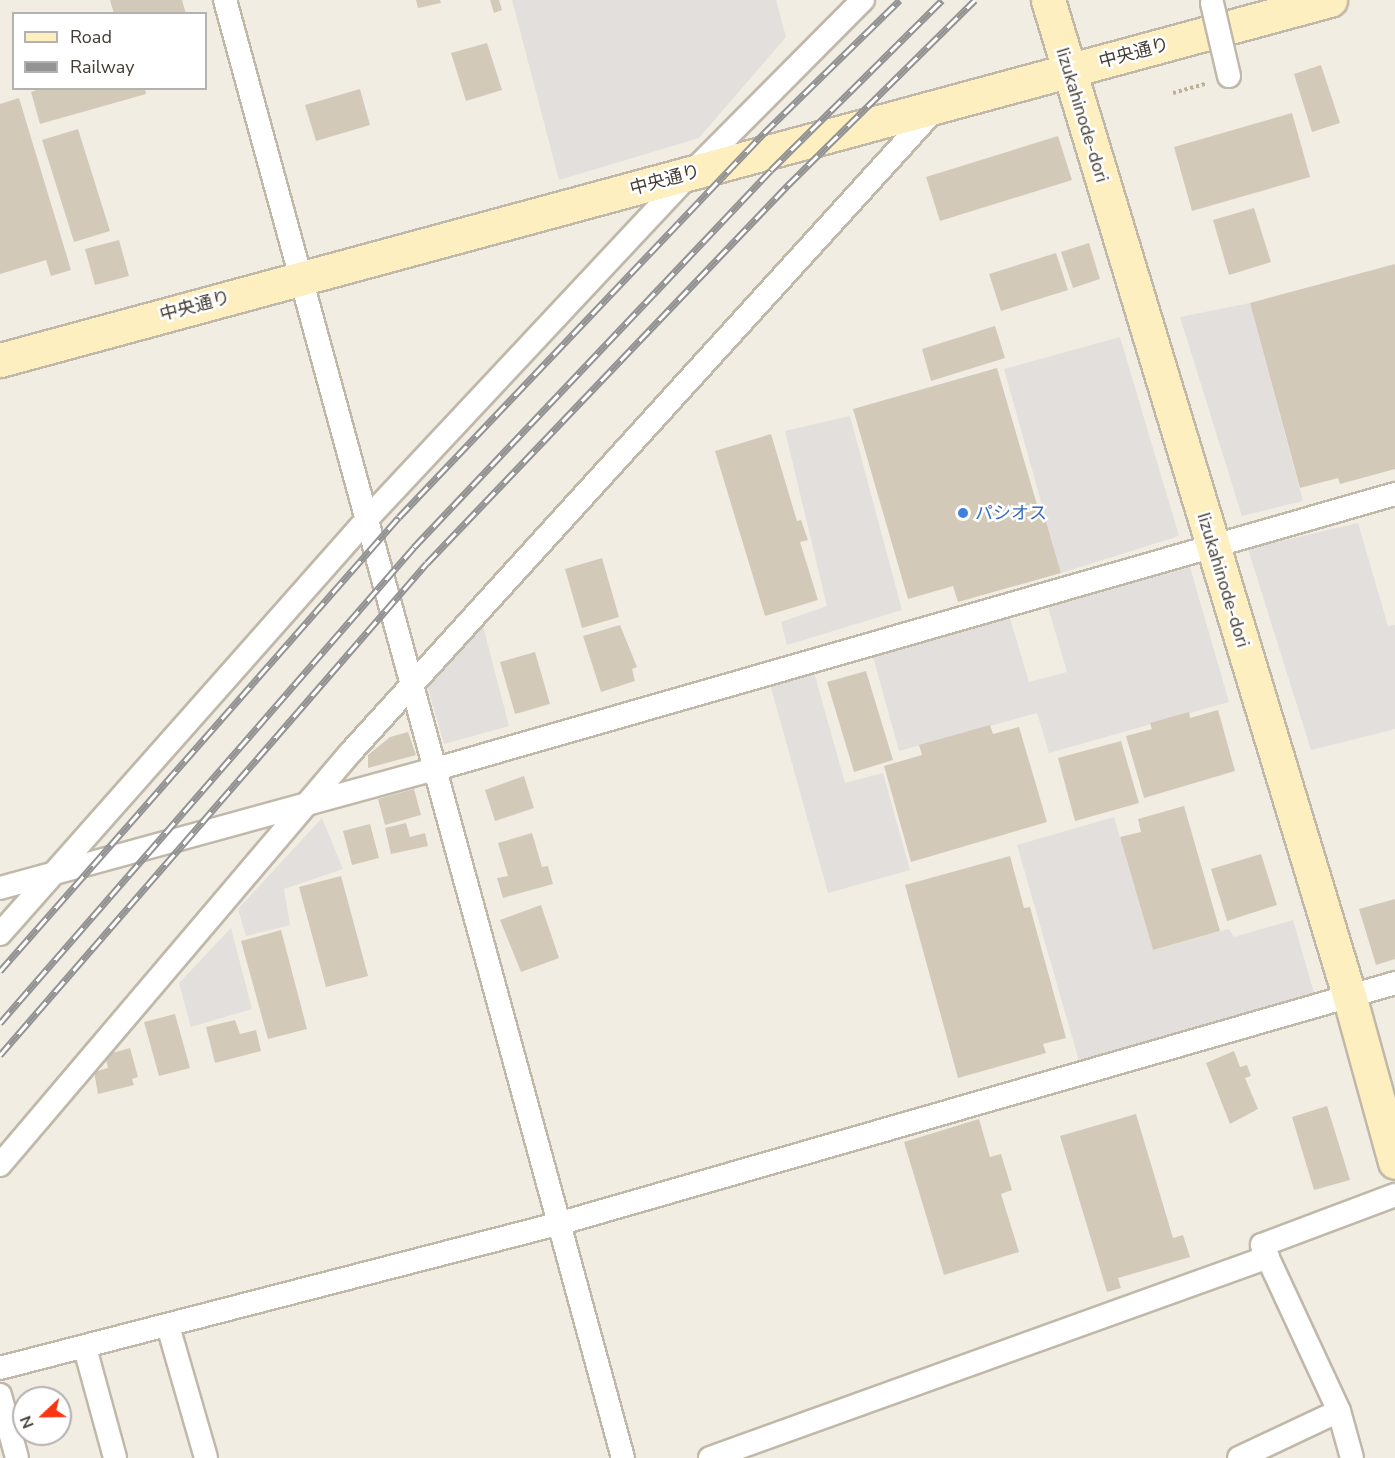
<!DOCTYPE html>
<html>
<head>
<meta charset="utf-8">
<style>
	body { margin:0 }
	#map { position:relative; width:1395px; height:1458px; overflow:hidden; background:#f2ede3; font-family:"Nunito Sans","Noto Sans JP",sans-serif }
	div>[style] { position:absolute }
	.parking>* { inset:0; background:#e2dfdc }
	.building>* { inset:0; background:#d3c9b9 }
	.path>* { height:4px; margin-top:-2px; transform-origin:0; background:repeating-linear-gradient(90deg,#beb097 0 3px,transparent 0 6px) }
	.roads { filter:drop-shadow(2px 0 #c0b8a9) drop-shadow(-2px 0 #c0b8a9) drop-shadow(0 2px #c0b8a9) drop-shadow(0 -2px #c0b8a9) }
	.street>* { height:22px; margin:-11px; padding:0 11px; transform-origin:11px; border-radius:11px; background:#fff }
	.secondary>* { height:33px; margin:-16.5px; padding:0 16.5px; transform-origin:16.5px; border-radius:16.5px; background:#feefc1 }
	.rail>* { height:7px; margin-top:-3.5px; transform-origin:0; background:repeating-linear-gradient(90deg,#fff 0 14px,#939393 0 28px); box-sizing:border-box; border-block:2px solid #939393 }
	.bridges { filter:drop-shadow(2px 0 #c0b8a9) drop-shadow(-2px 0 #c0b8a9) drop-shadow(0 2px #c0b8a9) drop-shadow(0 -2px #c0b8a9) }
	.street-bridge>* { height:22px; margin:-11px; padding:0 11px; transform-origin:11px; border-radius:11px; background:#fff }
	.dots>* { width:16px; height:16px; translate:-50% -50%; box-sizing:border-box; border:3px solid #fff; border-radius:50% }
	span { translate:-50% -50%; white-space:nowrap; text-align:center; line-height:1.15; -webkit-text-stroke:5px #fff; paint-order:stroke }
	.street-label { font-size:18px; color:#433d34 }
	.shop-label { font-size:18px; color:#366cbe }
	.left { translate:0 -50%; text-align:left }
	.legend { position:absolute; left:12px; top:12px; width:195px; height:78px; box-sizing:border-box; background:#fff; border:2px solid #b4b1ae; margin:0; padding:8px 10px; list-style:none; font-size:18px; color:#433d34 }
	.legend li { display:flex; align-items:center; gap:12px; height:30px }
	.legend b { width:30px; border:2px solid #b4b1ae }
	.north { position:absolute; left:12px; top:1386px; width:60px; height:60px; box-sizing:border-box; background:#fff; border:2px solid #b4b1ae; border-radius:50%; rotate:248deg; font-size:16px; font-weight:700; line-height:24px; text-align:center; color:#433d34 }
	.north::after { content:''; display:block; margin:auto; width:21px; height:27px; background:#f93413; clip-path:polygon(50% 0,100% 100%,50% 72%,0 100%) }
</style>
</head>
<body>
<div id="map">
	<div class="parking">
		<i style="clip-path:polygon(512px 0,776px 0,786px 37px,699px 138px,559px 180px)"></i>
		<i style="clip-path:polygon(1250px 303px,1303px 501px,1242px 516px,1180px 317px)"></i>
		<i style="clip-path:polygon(1120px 337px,1179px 536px,1061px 573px,1004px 369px)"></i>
		<i style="clip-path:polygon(850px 416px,902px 610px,787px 645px,781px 622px,827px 606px,785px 431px)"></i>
		<i style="clip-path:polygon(1358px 523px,1388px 626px,1395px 625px,1395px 729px,1311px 750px,1248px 549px)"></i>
		<i style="clip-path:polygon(1190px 567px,1229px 702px,1049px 753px,1037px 713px,899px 751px,872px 653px,1009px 615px,1029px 682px,1067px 672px,1048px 607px)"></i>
		<i style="clip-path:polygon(483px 626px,509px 726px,444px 744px,427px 685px)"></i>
		<i style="clip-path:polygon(814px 672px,845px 783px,883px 773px,910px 870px,828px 893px,770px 684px)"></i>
		<i style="clip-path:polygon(1114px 817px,1153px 950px,1229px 929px,1234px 937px,1293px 920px,1314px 993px,1079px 1061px,1017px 845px)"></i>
		<i style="clip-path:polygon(322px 818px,343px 869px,284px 889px,290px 925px,246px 936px,238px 909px)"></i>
		<i style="clip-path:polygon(231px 928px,252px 1009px,191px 1027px,179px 983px)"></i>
	</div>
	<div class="building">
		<i style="clip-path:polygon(110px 0,182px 0,186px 14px,114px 14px)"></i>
		<i style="clip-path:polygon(416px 0,440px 0,441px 3px,418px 8px)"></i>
		<i style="clip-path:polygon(490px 0,499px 0,502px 10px,494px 13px)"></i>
		<i style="clip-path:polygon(487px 43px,502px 90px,466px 101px,451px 53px)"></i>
		<i style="clip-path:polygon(1321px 65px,1340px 123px,1312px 132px,1294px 74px)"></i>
		<i style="clip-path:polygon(42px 88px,145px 88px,146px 94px,40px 124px,31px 92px)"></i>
		<i style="clip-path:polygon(360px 89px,370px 125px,316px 141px,305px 105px)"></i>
		<i style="clip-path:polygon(19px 98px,71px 270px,51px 276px,46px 260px,0 274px,0 104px)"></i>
		<i style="clip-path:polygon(1292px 113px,1310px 177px,1192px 211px,1174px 147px)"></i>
		<i style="clip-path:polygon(78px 129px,110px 231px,74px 242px,42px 140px)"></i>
		<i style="clip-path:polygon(1058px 136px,1072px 180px,940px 221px,926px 177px)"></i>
		<i style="clip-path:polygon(1254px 208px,1271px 262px,1229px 275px,1213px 220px)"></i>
		<i style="clip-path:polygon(119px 240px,129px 276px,95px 285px,85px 249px)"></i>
		<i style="clip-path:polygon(1089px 243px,1100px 279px,1073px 288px,1061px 252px)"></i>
		<i style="clip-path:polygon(1056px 253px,1068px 290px,1001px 311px,989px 274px)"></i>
		<i style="clip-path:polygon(1395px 264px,1395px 469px,1340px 484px,1338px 478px,1300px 488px,1250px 303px)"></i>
		<i style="clip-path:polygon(995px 326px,1005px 358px,931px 381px,922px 349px)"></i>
		<i style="clip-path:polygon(997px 368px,1038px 508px,1042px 507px,1061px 573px,958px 602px,953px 586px,908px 599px,853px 409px)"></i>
		<i style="clip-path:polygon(771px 434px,797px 521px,801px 520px,808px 540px,800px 542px,818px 600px,765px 616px,715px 451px)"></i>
		<i style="clip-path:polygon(602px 558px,619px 617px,582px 628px,565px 569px)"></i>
		<i style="clip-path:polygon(620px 625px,637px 667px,632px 669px,635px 681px,601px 692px,583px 636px)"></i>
		<i style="clip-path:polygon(535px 652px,550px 704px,515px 714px,500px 662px)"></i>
		<i style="clip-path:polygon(866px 671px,893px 760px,854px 772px,827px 682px)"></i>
		<i style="clip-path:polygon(1218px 710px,1235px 771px,1144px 798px,1126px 736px,1152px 729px,1150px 723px,1189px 712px,1190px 718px)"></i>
		<i style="clip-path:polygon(990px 725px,993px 734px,1019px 727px,1047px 822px,911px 862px,884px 766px,922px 755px,919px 745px)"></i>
		<i style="clip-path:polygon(408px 732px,416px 755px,368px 768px,368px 755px,390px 737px)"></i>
		<i style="clip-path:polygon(1121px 741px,1139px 803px,1075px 821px,1058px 758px)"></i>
		<i style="clip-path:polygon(524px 776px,534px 808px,495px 821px,485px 790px)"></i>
		<i style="clip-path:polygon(414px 789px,421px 815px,385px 825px,378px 799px)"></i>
		<i style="clip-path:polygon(1184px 806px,1220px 931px,1153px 950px,1120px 837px,1141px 832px,1138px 819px)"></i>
		<i style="clip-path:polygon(406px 823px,410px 837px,425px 833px,428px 846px,391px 854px,385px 828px)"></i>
		<i style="clip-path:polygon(370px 824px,379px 858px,352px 865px,343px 831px)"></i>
		<i style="clip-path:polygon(532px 833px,542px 867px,548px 866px,553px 884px,503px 898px,497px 878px,508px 876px,498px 843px)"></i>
		<i style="clip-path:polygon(1261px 854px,1277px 905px,1227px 921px,1211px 869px)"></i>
		<i style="clip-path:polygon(1010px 856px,1024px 908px,1030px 907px,1066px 1038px,1043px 1044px,1046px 1053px,958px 1078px,905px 885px)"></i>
		<i style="clip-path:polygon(341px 876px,368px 976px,326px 987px,299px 887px)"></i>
		<i style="clip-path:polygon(1395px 899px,1395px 959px,1376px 965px,1359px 909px)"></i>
		<i style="clip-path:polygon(541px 905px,559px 958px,521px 972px,500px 920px)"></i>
		<i style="clip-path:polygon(281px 930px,307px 1029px,268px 1039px,241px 941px)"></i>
		<i style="clip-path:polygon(175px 1014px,190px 1068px,159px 1076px,144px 1022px)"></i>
		<i style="clip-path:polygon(235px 1020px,240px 1034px,256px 1030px,261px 1051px,215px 1063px,206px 1027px)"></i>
		<i style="clip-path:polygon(130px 1048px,138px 1077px,132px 1079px,134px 1085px,98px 1094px,94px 1072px,108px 1068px,105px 1055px)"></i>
		<i style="clip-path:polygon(1234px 1051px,1240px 1067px,1247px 1065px,1251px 1076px,1245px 1078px,1258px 1109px,1230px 1124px,1206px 1063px)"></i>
		<i style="clip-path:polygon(1327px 1106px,1350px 1180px,1314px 1190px,1292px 1117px)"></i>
		<i style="clip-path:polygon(1136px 1114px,1173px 1238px,1183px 1235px,1190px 1257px,1118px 1278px,1121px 1288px,1107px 1292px,1060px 1136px)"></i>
		<i style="clip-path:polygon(979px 1119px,990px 1157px,1001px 1154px,1012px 1190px,1001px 1194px,1019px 1252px,944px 1275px,904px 1142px)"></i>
	</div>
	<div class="path">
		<i style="left:1173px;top:93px;width:35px;rotate:-16deg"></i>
	</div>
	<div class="roads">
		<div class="street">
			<i style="left:225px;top:0;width:1511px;rotate:74.73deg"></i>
			<i style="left:0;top:888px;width:452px;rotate:-15.3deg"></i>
			<i style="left:436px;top:769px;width:998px;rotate:-16deg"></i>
			<i style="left:0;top:934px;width:557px;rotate:-48.49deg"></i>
			<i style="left:369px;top:517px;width:471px;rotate:-46.9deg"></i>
			<i style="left:691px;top:173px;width:244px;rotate:-45.2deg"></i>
			<i style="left:0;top:1165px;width:541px;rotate:-49.65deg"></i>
			<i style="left:350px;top:753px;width:871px;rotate:-47.74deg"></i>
			<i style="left:168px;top:1326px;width:137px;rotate:73.9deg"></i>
			<i style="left:85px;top:1348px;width:114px;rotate:74.7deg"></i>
			<i style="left:0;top:1368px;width:579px;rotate:-14.49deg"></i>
			<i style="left:561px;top:1223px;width:868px;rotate:-16.05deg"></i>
			<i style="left:0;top:1395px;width:65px;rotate:74.9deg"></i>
			<i style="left:710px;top:1458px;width:593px;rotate:-19.81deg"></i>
			<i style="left:1239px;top:1458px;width:110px;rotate:-25.2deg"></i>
			<i style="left:1352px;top:1458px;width:49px;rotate:-105.5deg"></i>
			<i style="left:1339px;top:1411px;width:183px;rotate:-114.9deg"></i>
			<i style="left:1262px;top:1245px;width:142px;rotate:-20.6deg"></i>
		</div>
		<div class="secondary">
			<i style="left:1048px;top:0;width:1040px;rotate:73.17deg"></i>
			<i style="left:1349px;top:995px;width:173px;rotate:74.6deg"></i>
			<i style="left:0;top:360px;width:1378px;rotate:-15.15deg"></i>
		</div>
	</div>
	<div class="rail">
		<i style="left:0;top:971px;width:604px;rotate:-48.69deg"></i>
		<i style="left:399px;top:517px;width:530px;rotate:-46.45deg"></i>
		<i style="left:764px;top:133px;width:190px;rotate:-44.4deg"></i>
		<i style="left:0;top:1023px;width:631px;rotate:-48.98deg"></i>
		<i style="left:414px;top:547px;width:519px;rotate:-46.56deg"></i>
		<i style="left:771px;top:170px;width:241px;rotate:-44.8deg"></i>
		<i style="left:0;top:1055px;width:651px;rotate:-49.05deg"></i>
		<i style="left:427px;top:563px;width:523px;rotate:-46.32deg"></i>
		<i style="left:788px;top:185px;width:263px;rotate:-44.7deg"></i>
	</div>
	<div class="bridges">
		<div class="street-bridge">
			<i style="left:1212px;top:3px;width:75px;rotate:76.9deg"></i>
		</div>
	</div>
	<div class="dots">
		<i style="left:963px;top:513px;background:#3f7fe0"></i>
	</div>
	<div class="street-label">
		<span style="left:1134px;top:53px;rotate:-15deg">中央通り</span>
		<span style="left:1082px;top:115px;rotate:73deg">Iizukahinode-dori</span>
		<span style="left:665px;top:180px;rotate:-15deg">中央通り</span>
		<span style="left:195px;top:306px;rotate:-15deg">中央通り</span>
		<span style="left:1223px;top:580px;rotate:73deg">Iizukahinode-dori</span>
	</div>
	<div class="shop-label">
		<span class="left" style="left:975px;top:513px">パシオス</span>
	</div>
	<ul class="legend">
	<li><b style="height:8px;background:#feefc1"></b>Road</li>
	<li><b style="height:8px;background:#939393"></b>Railway</li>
	</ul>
	<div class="north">N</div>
</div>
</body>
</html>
